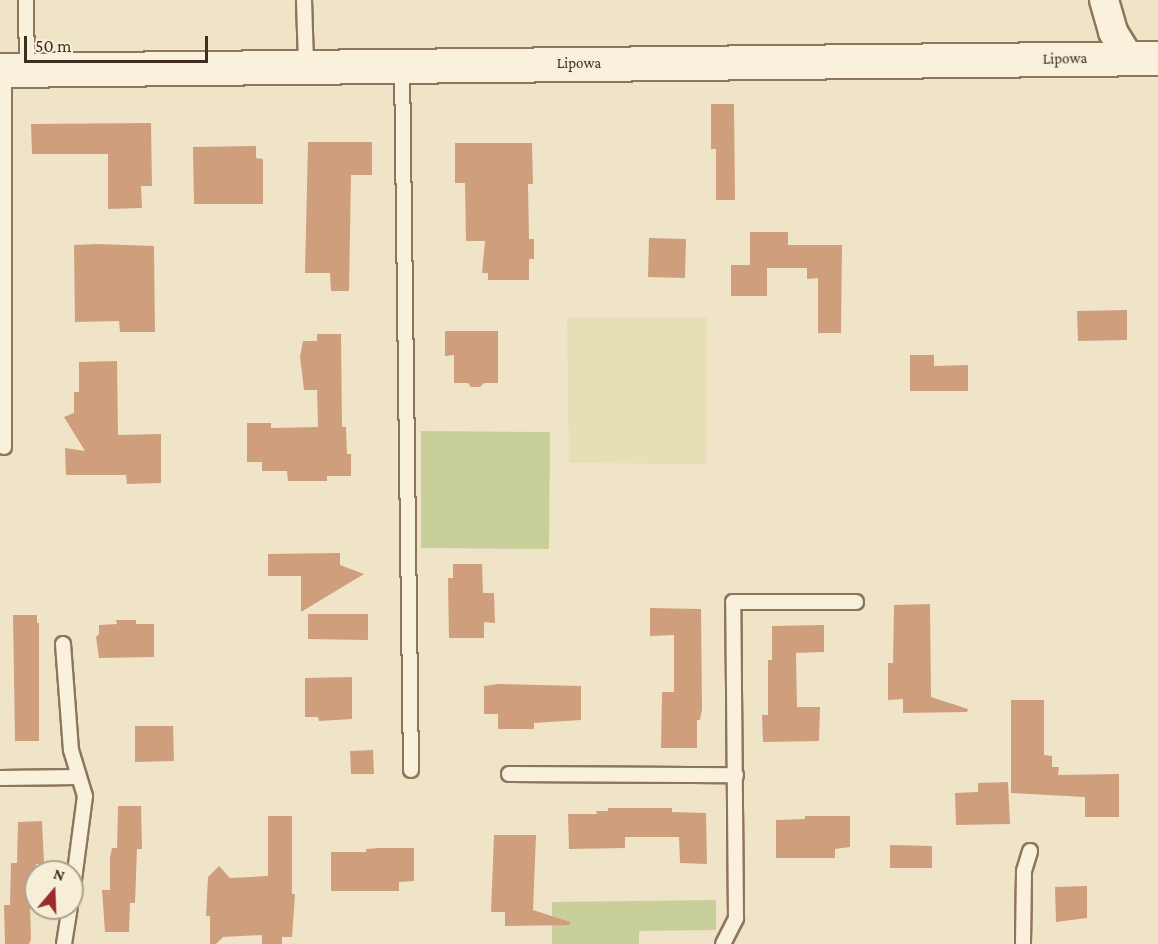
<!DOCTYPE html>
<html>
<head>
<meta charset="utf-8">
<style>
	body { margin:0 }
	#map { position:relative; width:1158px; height:944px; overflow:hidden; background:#f0e4c8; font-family:"Crimson Pro",serif }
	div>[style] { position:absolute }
	.farmland>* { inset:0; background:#e6deb5 }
	.green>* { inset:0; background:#c9cf9b }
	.building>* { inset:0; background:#cf9f7d }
	.roads { filter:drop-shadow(2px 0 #8d765c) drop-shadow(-2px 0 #8d765c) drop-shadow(0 2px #8d765c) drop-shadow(0 -2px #8d765c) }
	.lane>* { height:14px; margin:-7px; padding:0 7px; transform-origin:7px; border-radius:7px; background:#faf1dc }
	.street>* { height:28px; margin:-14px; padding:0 14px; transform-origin:14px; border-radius:14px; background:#faf1dc }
	.secondary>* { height:33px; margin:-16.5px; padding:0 16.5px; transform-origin:16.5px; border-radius:16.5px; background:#faf1dc }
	span { translate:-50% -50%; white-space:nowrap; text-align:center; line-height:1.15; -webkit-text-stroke:4.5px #f7eed8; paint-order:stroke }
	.street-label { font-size:15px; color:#3d2e20 }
	.north { position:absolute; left:24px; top:860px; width:60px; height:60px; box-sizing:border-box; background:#f7eed8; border:2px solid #ada18e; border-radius:50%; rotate:19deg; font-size:16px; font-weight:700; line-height:24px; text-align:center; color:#3d2e20 }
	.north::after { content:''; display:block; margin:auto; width:21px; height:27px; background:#9e2a2b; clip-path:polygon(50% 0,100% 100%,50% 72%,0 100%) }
	.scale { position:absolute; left:24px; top:36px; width:184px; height:27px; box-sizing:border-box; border:3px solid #3d2e20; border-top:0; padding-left:8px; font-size:18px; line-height:21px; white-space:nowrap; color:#3d2e20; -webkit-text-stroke:4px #f7eed8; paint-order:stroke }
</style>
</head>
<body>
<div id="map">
	<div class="farmland">
		<i style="clip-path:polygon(567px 317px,707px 317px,706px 464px,569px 463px)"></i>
	</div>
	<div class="green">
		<i style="clip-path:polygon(421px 431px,550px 432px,549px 549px,421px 548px)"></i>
		<i style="clip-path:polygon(716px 900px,716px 930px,639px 931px,639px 944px,552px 944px,552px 902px)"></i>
	</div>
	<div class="building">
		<i style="clip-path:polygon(711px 104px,734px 104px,735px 200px,716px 200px,716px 149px,711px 149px)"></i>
		<i style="clip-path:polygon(151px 123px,152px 186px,141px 186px,142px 208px,108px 209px,108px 154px,32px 154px,31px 124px)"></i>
		<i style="clip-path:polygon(308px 142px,372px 142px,372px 175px,351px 175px,349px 291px,331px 291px,330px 273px,305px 273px)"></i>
		<i style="clip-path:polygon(455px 143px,532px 143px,533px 184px,528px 184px,529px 239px,534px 239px,534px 259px,529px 259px,529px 280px,488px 280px,488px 273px,482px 273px,485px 241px,466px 241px,465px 183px,455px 183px)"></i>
		<i style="clip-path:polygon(256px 146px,256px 158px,263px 159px,263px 204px,194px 204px,193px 147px)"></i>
		<i style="clip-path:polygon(750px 232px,788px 232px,788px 245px,842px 245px,841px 333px,818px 333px,818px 278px,807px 279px,807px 268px,767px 268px,767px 296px,731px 296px,731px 265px,750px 265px)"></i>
		<i style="clip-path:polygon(649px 238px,686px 239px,685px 278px,648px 277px)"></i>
		<i style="clip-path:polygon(97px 244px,154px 246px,155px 332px,120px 332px,119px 321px,75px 322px,74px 245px)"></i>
		<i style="clip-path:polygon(1127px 310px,1127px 340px,1078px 341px,1077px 311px)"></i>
		<i style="clip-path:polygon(445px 331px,498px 331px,498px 383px,484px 383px,480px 387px,471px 387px,468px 383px,454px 383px,454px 355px,445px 356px)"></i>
		<i style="clip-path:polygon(317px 334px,341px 334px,342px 427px,346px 427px,347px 454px,351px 454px,351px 476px,327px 476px,327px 481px,288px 481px,287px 471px,262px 471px,262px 462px,247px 462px,247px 423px,271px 423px,271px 428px,318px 427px,317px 390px,304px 390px,300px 357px,303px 341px,317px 341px)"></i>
		<i style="clip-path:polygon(910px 355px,934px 355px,934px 366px,968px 365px,968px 391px,910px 391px)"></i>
		<i style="clip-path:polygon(117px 361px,118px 435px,161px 434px,161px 483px,127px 484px,126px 475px,66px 475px,65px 448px,85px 451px,64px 417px,74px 413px,74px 392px,79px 392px,79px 362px)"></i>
		<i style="clip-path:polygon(340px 553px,340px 565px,364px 574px,301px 612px,301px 576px,268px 576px,268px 554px)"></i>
		<i style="clip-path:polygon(453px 564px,482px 564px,483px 593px,494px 593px,495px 623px,484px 622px,484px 638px,449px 638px,448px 578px,453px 578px)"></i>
		<i style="clip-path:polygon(930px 604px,931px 697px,968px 709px,967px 712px,903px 713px,903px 699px,888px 700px,888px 663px,893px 663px,894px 605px)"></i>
		<i style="clip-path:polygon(650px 608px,701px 609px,702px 709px,700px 720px,697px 720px,697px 748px,661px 748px,662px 692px,674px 692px,674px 635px,650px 636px)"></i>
		<i style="clip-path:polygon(308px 614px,368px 614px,368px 640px,308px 639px)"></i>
		<i style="clip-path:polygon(13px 615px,37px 615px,37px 623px,39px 623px,39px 741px,15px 741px)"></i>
		<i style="clip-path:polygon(116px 620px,136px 620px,136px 624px,154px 624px,154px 657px,99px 658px,96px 637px,99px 634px,99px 625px,117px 624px)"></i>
		<i style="clip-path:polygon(824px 625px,824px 652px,796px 653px,797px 707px,820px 707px,819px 741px,763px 742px,762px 715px,768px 715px,768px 660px,772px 660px,772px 626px)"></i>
		<i style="clip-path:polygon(352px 677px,352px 719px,319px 721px,318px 717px,305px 717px,305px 678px)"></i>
		<i style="clip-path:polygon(498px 684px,581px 686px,581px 720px,534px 723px,534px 729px,498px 729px,498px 714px,484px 714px,484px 686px)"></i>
		<i style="clip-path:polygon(1011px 700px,1044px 700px,1044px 755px,1052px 756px,1052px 767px,1059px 767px,1058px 775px,1119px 774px,1119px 817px,1085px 817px,1085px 797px,1011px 793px)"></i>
		<i style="clip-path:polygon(135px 726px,173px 726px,174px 761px,135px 762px)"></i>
		<i style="clip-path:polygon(373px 750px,374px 774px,351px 774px,350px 751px)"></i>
		<i style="clip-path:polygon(1008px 782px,1010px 824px,956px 825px,955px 793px,978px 792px,978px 783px)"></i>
		<i style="clip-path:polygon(118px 806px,141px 806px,142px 849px,137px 849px,135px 903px,130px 903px,129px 932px,105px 932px,102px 890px,110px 890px,110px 857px,112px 848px,117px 848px)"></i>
		<i style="clip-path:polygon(608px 808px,672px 808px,672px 812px,706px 813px,707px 864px,680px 863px,679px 837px,625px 837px,625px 848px,569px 849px,568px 814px,597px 814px,596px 811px,608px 811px)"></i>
		<i style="clip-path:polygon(268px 816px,292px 816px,292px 894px,295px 894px,292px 937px,282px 937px,282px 944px,262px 944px,262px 935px,223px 937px,216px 944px,210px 944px,210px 916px,206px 916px,208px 877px,219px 866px,230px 878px,268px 876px)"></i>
		<i style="clip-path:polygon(805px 816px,850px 816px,850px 847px,835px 849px,835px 858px,776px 858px,776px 820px,805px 819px)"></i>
		<i style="clip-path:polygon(42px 821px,44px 864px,36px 864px,35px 905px,30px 905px,31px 939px,29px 944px,5px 944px,4px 905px,10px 905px,11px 863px,17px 863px,18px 822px)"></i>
		<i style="clip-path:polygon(494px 835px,536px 835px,533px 910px,570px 922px,570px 925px,505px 926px,505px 912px,491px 912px)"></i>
		<i style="clip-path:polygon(890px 845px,932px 846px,932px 868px,890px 868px)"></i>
		<i style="clip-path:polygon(379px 848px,414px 848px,414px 881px,399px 882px,399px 891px,331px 891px,331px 852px,366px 852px,366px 849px)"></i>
		<i style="clip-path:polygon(1087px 886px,1087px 918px,1056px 922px,1055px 887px)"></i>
	</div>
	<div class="roads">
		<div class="lane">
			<i style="left:26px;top:0;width:70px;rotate:89.2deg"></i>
			<i style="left:304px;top:0;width:65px;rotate:88.2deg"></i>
			<i style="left:402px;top:64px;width:706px;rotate:89.27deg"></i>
			<i style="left:4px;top:70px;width:377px;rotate:90deg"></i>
			<i style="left:63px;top:644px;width:106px;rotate:85.7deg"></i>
			<i style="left:71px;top:750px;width:48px;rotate:73.1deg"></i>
			<i style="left:85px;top:796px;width:100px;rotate:97.5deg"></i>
			<i style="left:509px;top:774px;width:227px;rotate:0.3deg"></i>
			<i style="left:0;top:778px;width:79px;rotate:-0.7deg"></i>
			<i style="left:64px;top:944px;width:36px;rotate:-81deg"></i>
			<i style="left:723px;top:944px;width:29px;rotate:-63deg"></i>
			<i style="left:736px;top:918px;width:316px;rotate:-90.5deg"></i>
			<i style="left:733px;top:602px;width:123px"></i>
			<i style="left:1023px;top:944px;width:73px;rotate:-89.2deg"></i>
			<i style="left:1024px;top:871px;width:21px;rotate:-73deg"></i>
		</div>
		<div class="street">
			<i style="left:1104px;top:0;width:33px;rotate:74deg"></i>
			<i style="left:1113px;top:32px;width:32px;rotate:58deg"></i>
		</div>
		<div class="secondary">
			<i style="left:0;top:70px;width:1158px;rotate:-0.59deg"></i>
		</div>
	</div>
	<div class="street-label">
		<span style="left:1065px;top:59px;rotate:-1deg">Lipowa</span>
		<span style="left:579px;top:64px">Lipowa</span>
	</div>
	<div class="north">N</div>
	<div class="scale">50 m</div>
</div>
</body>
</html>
